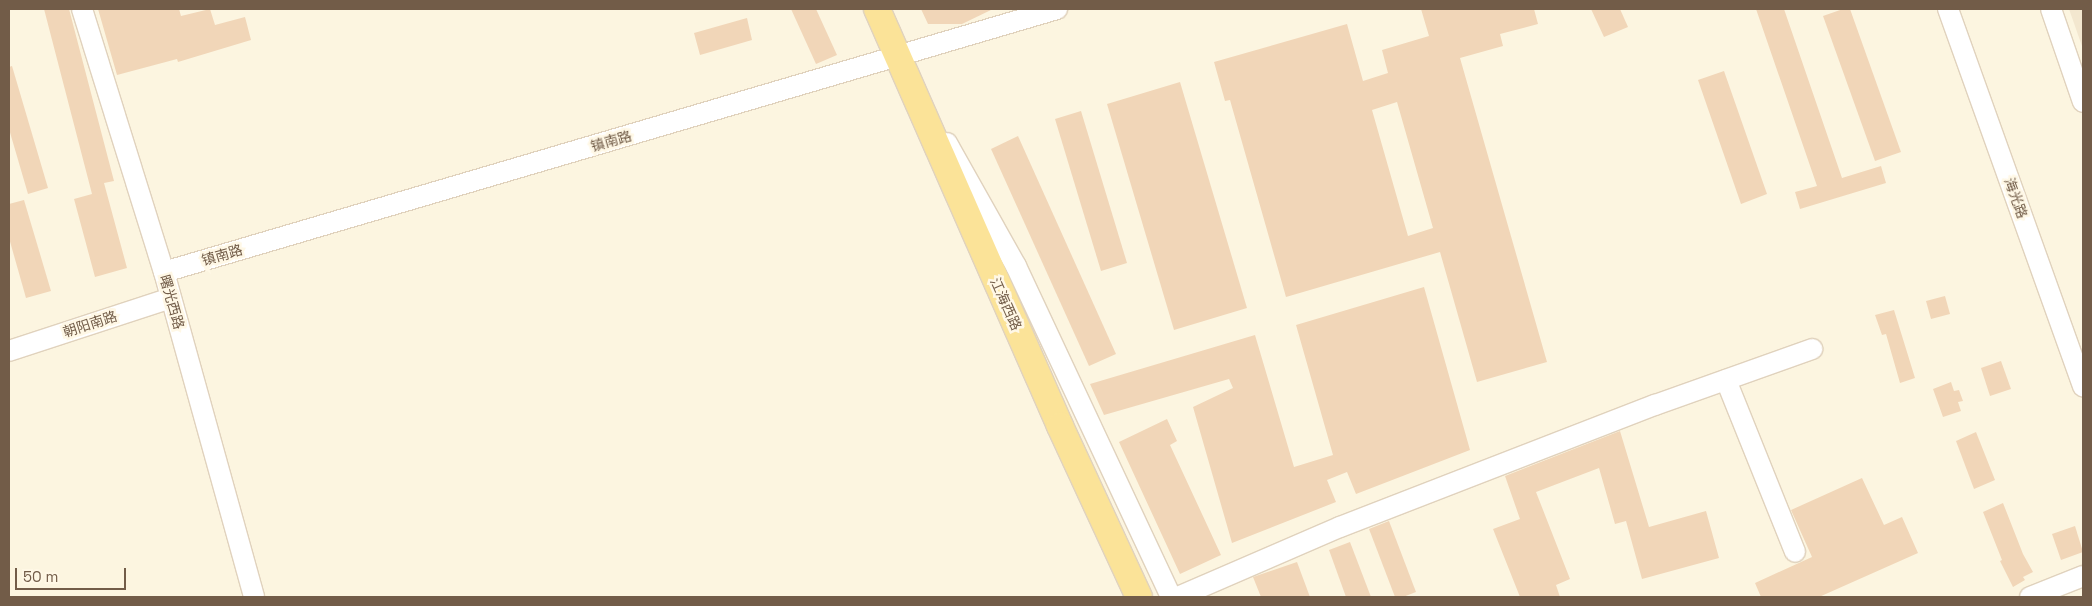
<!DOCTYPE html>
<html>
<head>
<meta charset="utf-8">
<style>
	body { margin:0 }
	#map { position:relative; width:2092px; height:606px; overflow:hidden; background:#fcf5e0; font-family:"Space Grotesk","Noto Sans SC",sans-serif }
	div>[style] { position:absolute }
	.residential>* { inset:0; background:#f3e7cf }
	.building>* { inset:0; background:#f1d6b8 }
	.roads { filter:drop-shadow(1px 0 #e0d2bd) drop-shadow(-1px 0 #e0d2bd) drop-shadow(0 1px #e0d2bd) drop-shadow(0 -1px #e0d2bd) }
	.minor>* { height:20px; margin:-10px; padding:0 10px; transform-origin:10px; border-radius:10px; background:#fff }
	.major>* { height:26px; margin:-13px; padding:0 13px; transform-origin:13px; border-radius:13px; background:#fbe398 }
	span { translate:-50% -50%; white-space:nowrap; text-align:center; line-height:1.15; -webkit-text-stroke:5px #fff8e6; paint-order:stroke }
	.street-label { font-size:14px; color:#725c48 }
	.frame { position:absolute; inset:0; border:10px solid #725c48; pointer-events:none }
	.scale { position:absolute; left:15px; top:568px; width:111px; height:22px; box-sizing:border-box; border:2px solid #725c48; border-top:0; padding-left:6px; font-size:15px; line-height:18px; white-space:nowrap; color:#725c48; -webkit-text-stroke:4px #fff8e6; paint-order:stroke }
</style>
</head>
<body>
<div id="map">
	<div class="residential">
		<i style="clip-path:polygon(2069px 9px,2083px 9px,2083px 49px)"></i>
	</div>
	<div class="building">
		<i style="clip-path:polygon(44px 9px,69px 9px,114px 181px,104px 183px,127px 268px,95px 277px,74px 199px,92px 194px)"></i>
		<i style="clip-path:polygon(98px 9px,179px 9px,181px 16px,210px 9px,215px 25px,245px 17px,251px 40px,178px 62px,177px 59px,117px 75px)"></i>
		<i style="clip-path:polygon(791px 9px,816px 9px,837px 55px,816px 64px)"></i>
		<i style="clip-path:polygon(921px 9px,993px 9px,962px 24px,928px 24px)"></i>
		<i style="clip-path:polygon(evenodd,1421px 9px,1534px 9px,1538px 24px,1500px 34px,1503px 46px,1460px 58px,1547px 362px,1477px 382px,1440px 252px,1286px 297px,1230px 100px,1225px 101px,1214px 62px,1347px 24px,1363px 81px,1388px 73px,1382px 50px,1429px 36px,1421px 9px,1397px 102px,1433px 228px,1408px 236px,1372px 110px,1397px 102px)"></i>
		<i style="clip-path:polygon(1591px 9px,1620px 9px,1628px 27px,1604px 37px)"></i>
		<i style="clip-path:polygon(1756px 9px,1784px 9px,1842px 178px,1881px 166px,1886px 183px,1800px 209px,1795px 192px,1817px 186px)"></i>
		<i style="clip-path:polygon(1843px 9px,1850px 9px,1901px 152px,1875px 161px,1823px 16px)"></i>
		<i style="clip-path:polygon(747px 18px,752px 40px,700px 55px,694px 33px)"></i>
		<i style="clip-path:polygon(12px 66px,48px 188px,28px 194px,9px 129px,9px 67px)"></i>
		<i style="clip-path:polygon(1724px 71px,1767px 194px,1741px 204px,1698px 80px)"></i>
		<i style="clip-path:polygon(1180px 82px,1247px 308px,1174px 330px,1107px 104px)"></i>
		<i style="clip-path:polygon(1081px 111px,1127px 263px,1101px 271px,1055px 119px)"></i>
		<i style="clip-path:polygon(1018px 136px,1116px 354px,1089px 366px,991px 149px)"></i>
		<i style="clip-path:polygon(24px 200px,51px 291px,26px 298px,9px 238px,9px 204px)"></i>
		<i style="clip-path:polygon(1424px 287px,1470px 450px,1356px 494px,1347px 472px,1327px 480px,1336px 502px,1232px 543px,1193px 407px,1233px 388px,1229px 379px,1104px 415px,1090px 384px,1255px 335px,1294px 467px,1333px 455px,1296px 325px)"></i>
		<i style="clip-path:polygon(1945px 296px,1950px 314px,1931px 319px,1926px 301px)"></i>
		<i style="clip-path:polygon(1894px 310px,1915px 378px,1900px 383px,1886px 334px,1882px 335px,1875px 315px)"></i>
		<i style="clip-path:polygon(2001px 361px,2011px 389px,1990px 396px,1981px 368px)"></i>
		<i style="clip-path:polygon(1951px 382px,1954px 391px,1959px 390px,1963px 401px,1958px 402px,1961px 411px,1943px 417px,1933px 389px)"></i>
		<i style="clip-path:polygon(1167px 419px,1177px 441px,1170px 445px,1221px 555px,1180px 574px,1119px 442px)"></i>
		<i style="clip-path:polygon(1620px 431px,1649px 527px,1706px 511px,1719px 558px,1642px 579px,1626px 521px,1615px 524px,1599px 468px,1536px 492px,1570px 579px,1556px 585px,1560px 597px,1520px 597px,1493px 529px,1520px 519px,1505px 476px)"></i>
		<i style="clip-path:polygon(1976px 432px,1995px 480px,1974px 489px,1956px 441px)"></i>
		<i style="clip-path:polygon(1862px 478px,1884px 525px,1902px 517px,1918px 553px,1819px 597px,1761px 597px,1755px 583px,1812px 557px,1791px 510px)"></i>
		<i style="clip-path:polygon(2003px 503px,2023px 554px,2033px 572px,2023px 577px,2025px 580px,2013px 587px,2000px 561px,2002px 560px,1983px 512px)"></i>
		<i style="clip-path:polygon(1389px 521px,1416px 592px,1403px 597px,1395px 597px,1369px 529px)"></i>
		<i style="clip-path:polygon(2075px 526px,2083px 552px,2061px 560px,2052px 534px)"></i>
		<i style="clip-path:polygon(1350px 542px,1371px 597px,1346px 597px,1329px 550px)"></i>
		<i style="clip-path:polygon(1297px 562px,1310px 597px,1261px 597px,1253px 577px)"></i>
	</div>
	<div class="roads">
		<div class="minor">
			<i style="left:82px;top:9px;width:275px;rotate:72.7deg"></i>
			<i style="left:164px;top:272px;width:337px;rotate:74.5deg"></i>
			<i style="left:1948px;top:9px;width:401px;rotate:70.3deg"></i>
			<i style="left:2051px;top:9px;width:98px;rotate:71deg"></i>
			<i style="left:947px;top:143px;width:141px;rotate:60.7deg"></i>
			<i style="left:1016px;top:266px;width:365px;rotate:64.9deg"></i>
			<i style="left:164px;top:272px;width:931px;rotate:-16.41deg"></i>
			<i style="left:9px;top:351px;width:170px;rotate:-18.1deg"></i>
			<i style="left:1726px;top:380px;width:185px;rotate:68.1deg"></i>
			<i style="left:1178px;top:597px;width:176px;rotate:-23.4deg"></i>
			<i style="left:1340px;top:527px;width:338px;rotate:-21.2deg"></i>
			<i style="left:1655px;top:405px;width:167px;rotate:-19.6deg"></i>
			<i style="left:2030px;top:597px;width:57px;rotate:-21.6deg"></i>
		</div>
		<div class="major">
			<i style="left:877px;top:9px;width:455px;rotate:66.3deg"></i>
			<i style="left:1060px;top:426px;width:188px;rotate:65.2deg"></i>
		</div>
	</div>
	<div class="street-label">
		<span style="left:611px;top:141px;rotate:-16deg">镇南路</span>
		<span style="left:2016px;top:198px;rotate:70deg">海光路</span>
		<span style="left:222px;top:255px;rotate:-16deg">镇南路</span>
		<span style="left:172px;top:302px;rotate:74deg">曙光西路</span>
		<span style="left:1006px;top:304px;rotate:66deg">江海西路</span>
		<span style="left:90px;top:324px;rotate:-18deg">朝阳南路</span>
	</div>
	<div class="frame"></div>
	<div class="scale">50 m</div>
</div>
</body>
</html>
